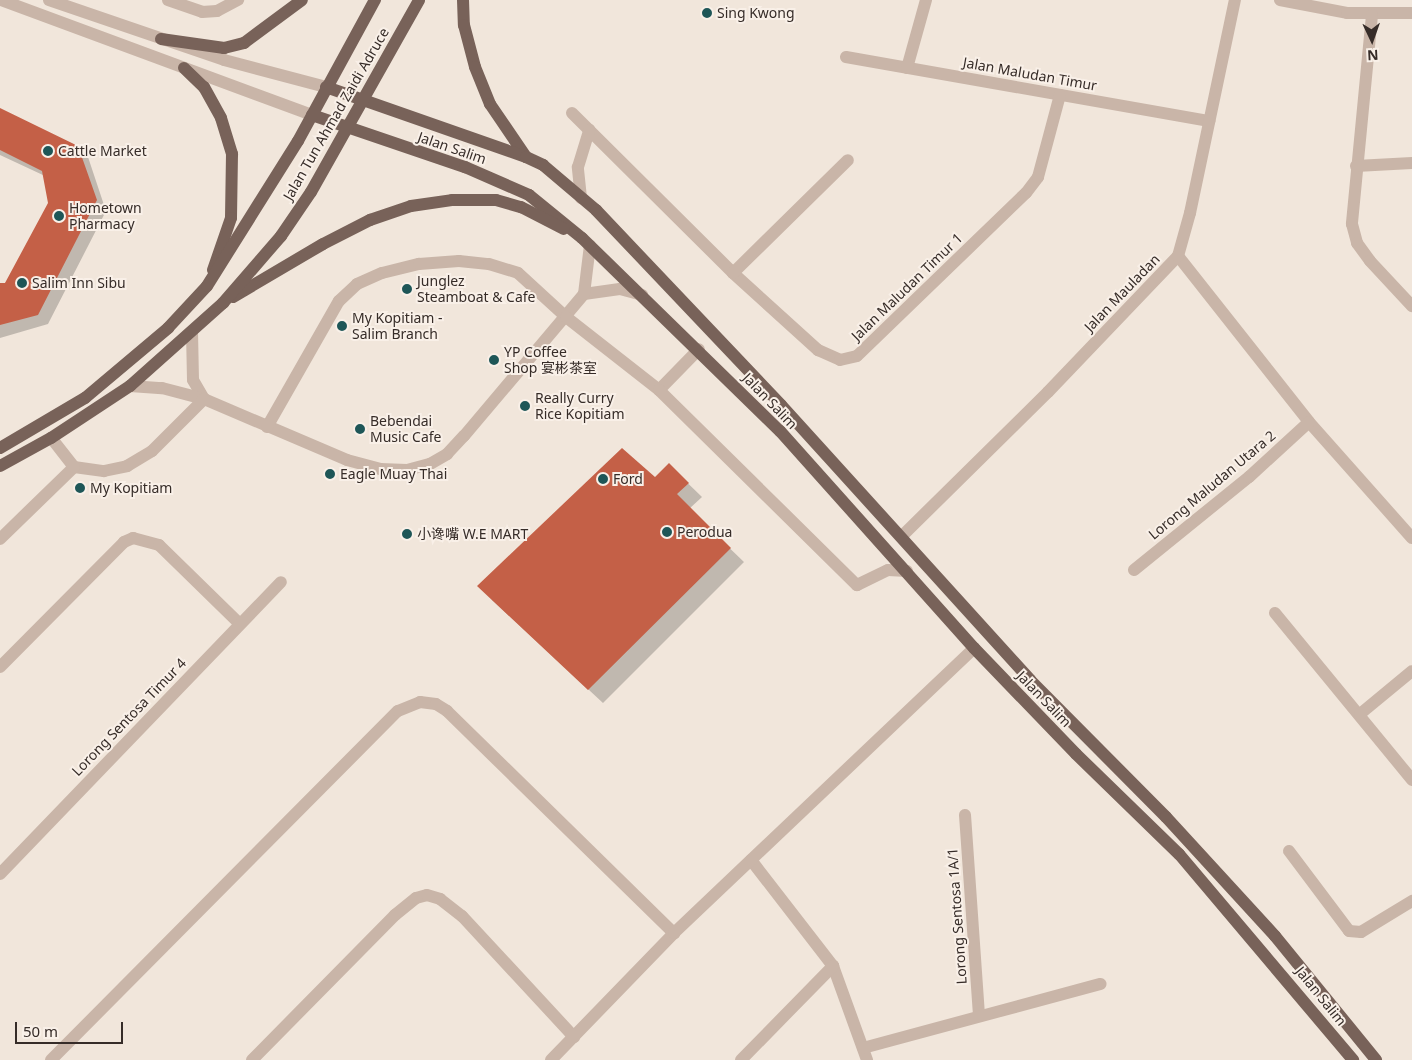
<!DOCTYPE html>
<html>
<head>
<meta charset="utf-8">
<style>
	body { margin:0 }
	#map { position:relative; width:1412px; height:1060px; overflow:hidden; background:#f1e6db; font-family:"Noto Sans","Noto Sans SC",sans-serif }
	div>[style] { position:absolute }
	.shadow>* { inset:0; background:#0003 }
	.building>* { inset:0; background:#c46047 }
	.minor>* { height:12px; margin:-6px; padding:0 6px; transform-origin:6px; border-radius:6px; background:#c9b5a8 }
	.major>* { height:12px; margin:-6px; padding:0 6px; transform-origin:6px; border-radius:6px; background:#786259 }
	.dots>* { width:14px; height:14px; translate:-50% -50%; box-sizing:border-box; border:2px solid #f9f0e8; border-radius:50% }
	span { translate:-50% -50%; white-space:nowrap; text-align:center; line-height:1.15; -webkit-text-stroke:4px #f9f0e8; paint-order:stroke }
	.poi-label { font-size:14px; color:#362c28 }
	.left { translate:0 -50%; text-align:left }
	.street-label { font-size:14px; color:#362c28 }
	.north { position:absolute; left:1347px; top:15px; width:50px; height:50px; -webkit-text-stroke:4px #f9f0e8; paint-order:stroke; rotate:177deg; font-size:14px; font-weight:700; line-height:20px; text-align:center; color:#362c28 }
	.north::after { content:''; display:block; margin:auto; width:18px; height:22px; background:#362c28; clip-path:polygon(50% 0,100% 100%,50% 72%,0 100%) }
	.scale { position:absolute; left:15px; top:1022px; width:108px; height:22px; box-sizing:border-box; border:2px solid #362c28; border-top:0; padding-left:6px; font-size:15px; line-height:18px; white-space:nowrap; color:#362c28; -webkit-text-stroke:4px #f9f0e8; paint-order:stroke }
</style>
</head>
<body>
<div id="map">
	<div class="shadow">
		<i style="clip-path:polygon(0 109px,78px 147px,88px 157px,106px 211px,48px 324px,0 338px,0 285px,5px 284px,50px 203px,45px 176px,0 155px)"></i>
		<i style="clip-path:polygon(669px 465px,702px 497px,689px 509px,744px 562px,603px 703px,492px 600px,655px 479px)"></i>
	</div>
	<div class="building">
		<i style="clip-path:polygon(0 108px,78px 146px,97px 200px,38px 315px,0 325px,0 283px,5px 283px,48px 203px,42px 171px,0 150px)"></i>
		<i style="clip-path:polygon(622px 448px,655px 477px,669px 463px,689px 483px,677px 494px,731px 548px,588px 690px,477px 586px)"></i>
	</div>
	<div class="minor">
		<i style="left:1px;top:0;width:332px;rotate:20.3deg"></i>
		<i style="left:49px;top:0;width:185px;rotate:18.9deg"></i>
		<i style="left:224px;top:60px;width:106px;rotate:14.8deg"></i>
		<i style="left:168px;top:0;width:36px;rotate:19deg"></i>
		<i style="left:202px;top:12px;width:15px;rotate:-4deg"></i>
		<i style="left:217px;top:11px;width:24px;rotate:-28deg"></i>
		<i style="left:1280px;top:0;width:68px;rotate:11deg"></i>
		<i style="left:1347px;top:13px;width:65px"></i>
		<i style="left:1372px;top:15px;width:210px;rotate:95.5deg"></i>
		<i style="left:1352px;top:224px;width:20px;rotate:75deg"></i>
		<i style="left:1357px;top:243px;width:22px;rotate:54deg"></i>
		<i style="left:1370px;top:261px;width:62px;rotate:47deg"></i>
		<i style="left:846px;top:57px;width:369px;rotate:10deg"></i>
		<i style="left:907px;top:68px;width:71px;rotate:-74.4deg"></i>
		<i style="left:572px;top:113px;width:227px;rotate:44.8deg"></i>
		<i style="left:733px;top:273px;width:115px;rotate:42.2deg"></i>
		<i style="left:818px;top:350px;width:24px;rotate:24deg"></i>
		<i style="left:840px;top:360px;width:17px;rotate:-13deg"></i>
		<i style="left:857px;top:356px;width:235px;rotate:-44deg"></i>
		<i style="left:1026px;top:193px;width:20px;rotate:-53deg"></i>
		<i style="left:1038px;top:177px;width:85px;rotate:-75deg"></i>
		<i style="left:1356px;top:166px;width:56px;rotate:-3.1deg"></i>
		<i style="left:581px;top:198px;width:31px;rotate:-96deg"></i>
		<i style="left:578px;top:167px;width:39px;rotate:-73deg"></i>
		<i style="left:1178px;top:256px;width:211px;rotate:51.7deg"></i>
		<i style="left:1309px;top:422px;width:155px;rotate:48.4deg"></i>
		<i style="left:733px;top:273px;width:161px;rotate:-44.5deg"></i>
		<i style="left:584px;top:294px;width:36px;rotate:-8deg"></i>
		<i style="left:620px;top:289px;width:23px;rotate:15deg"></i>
		<i style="left:192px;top:332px;width:48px;rotate:88.8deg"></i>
		<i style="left:193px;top:380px;width:22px;rotate:60deg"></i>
		<i style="left:130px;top:386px;width:32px;rotate:4deg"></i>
		<i style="left:162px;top:388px;width:43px;rotate:14.7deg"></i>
		<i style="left:204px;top:399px;width:155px;rotate:23.1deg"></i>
		<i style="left:347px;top:460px;width:34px;rotate:15deg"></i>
		<i style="left:380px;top:469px;width:27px;rotate:2deg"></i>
		<i style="left:407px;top:470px;width:24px;rotate:-15deg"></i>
		<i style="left:430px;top:464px;width:20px;rotate:-30deg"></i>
		<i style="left:447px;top:454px;width:25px;rotate:-47deg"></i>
		<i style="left:464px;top:436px;width:186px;rotate:-49.8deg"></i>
		<i style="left:584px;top:294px;width:49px;rotate:-83deg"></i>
		<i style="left:659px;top:390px;width:57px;rotate:-45.7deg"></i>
		<i style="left:267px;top:427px;width:145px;rotate:-60.3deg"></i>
		<i style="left:339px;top:301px;width:25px;rotate:-43deg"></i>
		<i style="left:357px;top:284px;width:27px;rotate:-24deg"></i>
		<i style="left:382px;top:273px;width:38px;rotate:-14deg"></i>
		<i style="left:419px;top:264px;width:40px;rotate:-4.3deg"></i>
		<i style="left:459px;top:261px;width:30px;rotate:6deg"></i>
		<i style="left:489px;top:264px;width:30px;rotate:17deg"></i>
		<i style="left:518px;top:273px;width:65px;rotate:42.5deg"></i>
		<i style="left:566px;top:317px;width:118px;rotate:38.1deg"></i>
		<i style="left:659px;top:390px;width:278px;rotate:44.6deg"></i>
		<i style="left:857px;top:585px;width:34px;rotate:-26deg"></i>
		<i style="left:888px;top:570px;width:19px;rotate:3deg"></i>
		<i style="left:74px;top:467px;width:30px;rotate:8deg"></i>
		<i style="left:104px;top:471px;width:24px;rotate:-12deg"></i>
		<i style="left:127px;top:466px;width:29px;rotate:-31deg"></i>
		<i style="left:152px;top:451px;width:74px;rotate:-45deg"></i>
		<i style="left:902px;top:536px;width:205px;rotate:-44.6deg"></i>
		<i style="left:1048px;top:392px;width:188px;rotate:-46.3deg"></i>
		<i style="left:1178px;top:256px;width:45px;rotate:-74.4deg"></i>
		<i style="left:1190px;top:213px;width:218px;rotate:-78.1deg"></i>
		<i style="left:0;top:539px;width:103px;rotate:-44.2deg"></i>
		<i style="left:74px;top:467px;width:37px;rotate:-128deg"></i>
		<i style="left:1134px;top:570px;width:148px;rotate:-39deg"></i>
		<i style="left:1249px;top:477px;width:81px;rotate:-42.5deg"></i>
		<i style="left:1275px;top:613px;width:216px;rotate:50.6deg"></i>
		<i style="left:0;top:667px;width:176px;rotate:-45.2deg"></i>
		<i style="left:124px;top:542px;width:10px;rotate:-24deg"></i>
		<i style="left:133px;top:538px;width:27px;rotate:15deg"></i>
		<i style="left:159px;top:545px;width:113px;rotate:44.3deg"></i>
		<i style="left:1360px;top:714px;width:67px;rotate:-39.6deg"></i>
		<i style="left:965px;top:815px;width:201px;rotate:86deg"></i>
		<i style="left:1289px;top:851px;width:100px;rotate:53.1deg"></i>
		<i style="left:1349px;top:931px;width:12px;rotate:5deg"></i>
		<i style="left:1361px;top:932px;width:60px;rotate:-31.3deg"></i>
		<i style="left:751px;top:860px;width:134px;rotate:52.3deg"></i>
		<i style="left:833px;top:966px;width:100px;rotate:70.1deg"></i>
		<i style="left:0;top:874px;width:405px;rotate:-46.1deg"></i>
		<i style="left:863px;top:1048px;width:246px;rotate:-15.1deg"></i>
		<i style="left:51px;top:1060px;width:492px;rotate:-45.2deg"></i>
		<i style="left:398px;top:711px;width:24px;rotate:-22deg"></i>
		<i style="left:420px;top:702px;width:16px;rotate:7deg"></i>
		<i style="left:436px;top:704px;width:13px;rotate:32deg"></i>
		<i style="left:447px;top:711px;width:318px;rotate:44.4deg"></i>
		<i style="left:252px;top:1060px;width:204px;rotate:-45.4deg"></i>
		<i style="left:395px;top:915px;width:27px;rotate:-39deg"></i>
		<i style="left:416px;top:898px;width:11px;rotate:-15deg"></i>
		<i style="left:427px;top:895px;width:14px;rotate:17deg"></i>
		<i style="left:440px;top:899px;width:28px;rotate:38deg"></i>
		<i style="left:462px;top:916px;width:165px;rotate:47.2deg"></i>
		<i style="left:551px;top:1060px;width:177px;rotate:-45.9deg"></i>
		<i style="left:674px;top:933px;width:414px;rotate:-43.5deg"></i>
		<i style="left:741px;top:1060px;width:132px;rotate:-45.6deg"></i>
	</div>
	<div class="major">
		<i style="left:463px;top:0;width:25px;rotate:88deg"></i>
		<i style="left:464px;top:25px;width:43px;rotate:75.3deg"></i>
		<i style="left:475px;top:67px;width:40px;rotate:68deg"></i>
		<i style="left:490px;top:104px;width:64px;rotate:55.8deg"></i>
		<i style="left:161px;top:39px;width:64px;rotate:8.1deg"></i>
		<i style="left:224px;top:48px;width:21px;rotate:-14deg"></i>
		<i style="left:244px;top:43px;width:72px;rotate:-36.6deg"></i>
		<i style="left:184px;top:68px;width:28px;rotate:44deg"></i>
		<i style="left:204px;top:87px;width:35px;rotate:61deg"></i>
		<i style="left:221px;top:118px;width:38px;rotate:73deg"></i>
		<i style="left:232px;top:154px;width:64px;rotate:90.9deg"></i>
		<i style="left:231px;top:218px;width:55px;rotate:109.1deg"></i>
		<i style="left:326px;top:87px;width:212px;rotate:19.3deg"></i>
		<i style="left:526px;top:157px;width:19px;rotate:25deg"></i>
		<i style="left:543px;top:165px;width:70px;rotate:40.3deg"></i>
		<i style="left:596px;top:210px;width:269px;rotate:46.5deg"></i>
		<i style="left:781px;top:405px;width:371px;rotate:47.8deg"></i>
		<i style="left:1030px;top:680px;width:193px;rotate:45.2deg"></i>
		<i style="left:1166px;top:817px;width:161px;rotate:47.5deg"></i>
		<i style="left:1275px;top:936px;width:160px;rotate:50.8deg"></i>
		<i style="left:312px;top:115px;width:162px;rotate:18.8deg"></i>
		<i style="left:465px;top:167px;width:70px;rotate:23.6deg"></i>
		<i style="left:529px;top:195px;width:68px;rotate:39.1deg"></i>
		<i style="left:582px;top:238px;width:277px;rotate:44.3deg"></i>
		<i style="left:780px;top:431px;width:291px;rotate:48.2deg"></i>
		<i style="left:974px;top:648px;width:147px;rotate:46.1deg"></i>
		<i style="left:1076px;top:754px;width:144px;rotate:44.2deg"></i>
		<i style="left:1179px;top:854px;width:270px;rotate:49.8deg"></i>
		<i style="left:233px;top:297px;width:104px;rotate:-30.5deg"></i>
		<i style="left:323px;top:244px;width:53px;rotate:-27.1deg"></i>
		<i style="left:370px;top:220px;width:43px;rotate:-18.9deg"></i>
		<i style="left:411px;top:206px;width:41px;rotate:-8.3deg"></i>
		<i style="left:452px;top:200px;width:44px"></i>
		<i style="left:496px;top:200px;width:26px;rotate:16deg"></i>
		<i style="left:521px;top:207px;width:48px;rotate:27.1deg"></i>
		<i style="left:0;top:448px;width:99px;rotate:-30.5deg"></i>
		<i style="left:85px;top:398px;width:109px;rotate:-40.1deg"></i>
		<i style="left:168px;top:328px;width:57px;rotate:-47.1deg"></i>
		<i style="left:207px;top:286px;width:171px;rotate:-57.9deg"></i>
		<i style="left:298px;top:141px;width:161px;rotate:-61.4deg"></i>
		<i style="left:0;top:466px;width:58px;rotate:-28.8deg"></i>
		<i style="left:51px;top:438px;width:95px;rotate:-33.4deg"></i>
		<i style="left:130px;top:386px;width:125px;rotate:-41.7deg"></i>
		<i style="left:223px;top:303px;width:89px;rotate:-49.1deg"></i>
		<i style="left:281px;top:236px;width:53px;rotate:-55.7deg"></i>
		<i style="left:311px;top:192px;width:220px;rotate:-60.6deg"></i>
	</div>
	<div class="dots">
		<i style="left:707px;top:13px;background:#1e5657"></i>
		<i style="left:48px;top:151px;background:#1e5657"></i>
		<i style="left:59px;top:216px;background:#1e5657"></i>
		<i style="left:22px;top:283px;background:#1e5657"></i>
		<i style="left:407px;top:289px;background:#1e5657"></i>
		<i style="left:342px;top:326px;background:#1e5657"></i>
		<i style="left:494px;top:360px;background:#1e5657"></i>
		<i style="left:525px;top:406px;background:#1e5657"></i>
		<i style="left:360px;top:429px;background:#1e5657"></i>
		<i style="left:330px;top:474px;background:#1e5657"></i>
		<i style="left:603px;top:479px;background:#1e5657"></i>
		<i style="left:80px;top:488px;background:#1e5657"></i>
		<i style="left:667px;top:532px;background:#1e5657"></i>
		<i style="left:407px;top:534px;background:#1e5657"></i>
	</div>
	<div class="poi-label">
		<span class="left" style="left:717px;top:13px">Sing Kwong</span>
		<span class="left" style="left:58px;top:151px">Cattle Market</span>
		<span class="left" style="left:69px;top:216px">Hometown<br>Pharmacy</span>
		<span class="left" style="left:417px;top:289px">Junglez<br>Steamboat &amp; Cafe</span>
		<span class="left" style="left:32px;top:283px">Salim Inn Sibu</span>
		<span class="left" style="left:352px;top:326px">My Kopitiam -<br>Salim Branch</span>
		<span class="left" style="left:504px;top:360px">YP Coffee<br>Shop 宴彬茶室</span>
		<span class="left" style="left:535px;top:406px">Really Curry<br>Rice Kopitiam</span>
		<span class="left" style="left:370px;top:429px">Bebendai<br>Music Cafe</span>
		<span class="left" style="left:340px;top:474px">Eagle Muay Thai</span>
		<span class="left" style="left:613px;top:479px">Ford</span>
		<span class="left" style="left:90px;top:488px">My Kopitiam</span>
		<span class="left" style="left:677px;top:532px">Perodua</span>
		<span class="left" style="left:417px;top:534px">小谗嘴 W.E MART</span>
	</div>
	<div class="street-label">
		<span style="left:1030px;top:74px;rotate:10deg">Jalan Maludan Timur</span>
		<span style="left:336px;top:114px;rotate:-60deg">Jalan Tun Ahmad Zaidi Adruce</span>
		<span style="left:452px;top:148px;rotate:19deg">Jalan Salim</span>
		<span style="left:907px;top:287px;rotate:-44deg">Jalan Maludan Timur 1</span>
		<span style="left:1122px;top:293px;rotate:-46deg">Jalan Mauladan</span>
		<span style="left:770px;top:401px;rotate:46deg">Jalan Salim</span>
		<span style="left:1212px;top:485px;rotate:-40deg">Lorong Maludan Utara 2</span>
		<span style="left:1044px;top:699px;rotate:46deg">Jalan Salim</span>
		<span style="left:129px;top:717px;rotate:-46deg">Lorong Sentosa Timur 4</span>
		<span style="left:957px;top:916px;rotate:-94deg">Lorong Sentosa 1A/1</span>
		<span style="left:1321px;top:996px;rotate:51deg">Jalan Salim</span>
	</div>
	<div class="north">N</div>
	<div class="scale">50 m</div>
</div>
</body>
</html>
